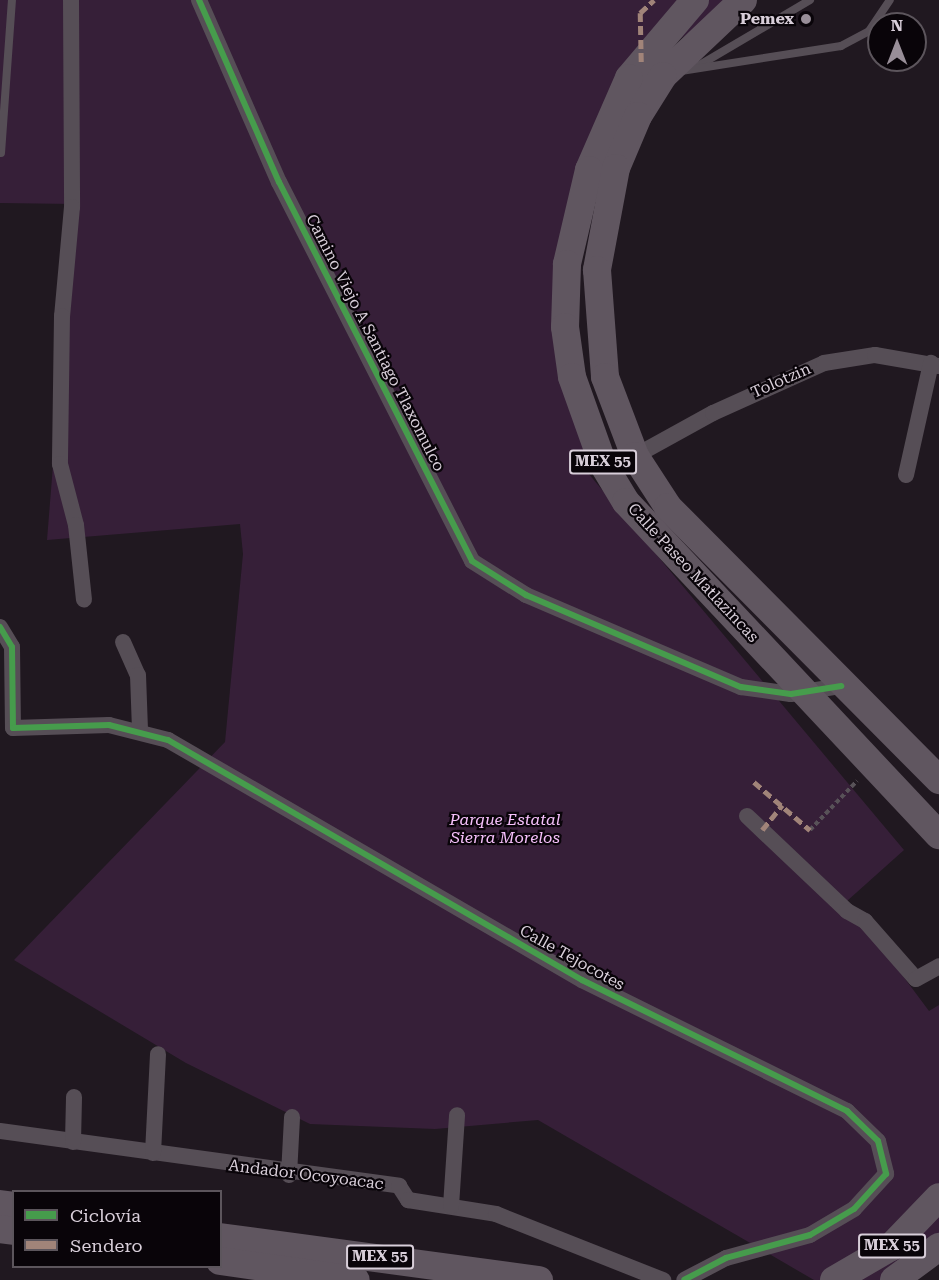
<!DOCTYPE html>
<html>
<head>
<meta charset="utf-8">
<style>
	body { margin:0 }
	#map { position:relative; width:939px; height:1280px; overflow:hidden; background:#201820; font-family:"Roboto Serif",serif }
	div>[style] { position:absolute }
	.green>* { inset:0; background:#361f38 }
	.path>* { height:4px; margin-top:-2px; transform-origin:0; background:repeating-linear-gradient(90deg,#585258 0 4.5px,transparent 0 7.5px) }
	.service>* { height:8px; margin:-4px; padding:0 4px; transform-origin:4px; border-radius:4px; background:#564e56 }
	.minor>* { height:16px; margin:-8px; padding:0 8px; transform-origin:8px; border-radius:8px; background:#564e56 }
	.trunk>* { height:28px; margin:-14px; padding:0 14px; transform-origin:14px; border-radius:14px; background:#605660 }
	.quiet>* { height:4.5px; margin-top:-2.25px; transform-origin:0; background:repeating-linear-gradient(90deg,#a18479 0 9px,transparent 0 13.5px) }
	.cycleway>* { height:6px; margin:-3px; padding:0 3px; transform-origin:3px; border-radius:3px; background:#469c4c }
	.dots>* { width:16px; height:16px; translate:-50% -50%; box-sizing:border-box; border:3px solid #090409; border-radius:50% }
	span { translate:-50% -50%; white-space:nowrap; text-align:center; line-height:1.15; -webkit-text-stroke:4.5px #090409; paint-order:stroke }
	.shield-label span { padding:2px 4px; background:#090409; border:2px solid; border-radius:4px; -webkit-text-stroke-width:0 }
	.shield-label { font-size:15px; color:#d8ced9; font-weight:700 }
	.poi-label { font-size:16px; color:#d8ced9; font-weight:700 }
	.right { translate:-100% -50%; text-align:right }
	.street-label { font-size:16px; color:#d8ced9 }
	.park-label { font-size:16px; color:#f6c0fb; font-style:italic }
	.legend { position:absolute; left:12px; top:1190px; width:210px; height:78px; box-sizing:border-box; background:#090409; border:2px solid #5c555c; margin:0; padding:8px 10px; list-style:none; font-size:18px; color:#d8ced9 }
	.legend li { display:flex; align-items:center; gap:12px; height:30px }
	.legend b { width:30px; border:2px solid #5c555c }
	.north { position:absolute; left:867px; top:12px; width:60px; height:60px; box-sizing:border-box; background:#090409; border:2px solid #5c555c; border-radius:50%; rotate:0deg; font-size:16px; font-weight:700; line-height:24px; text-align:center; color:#d8ced9 }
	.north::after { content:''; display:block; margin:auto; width:21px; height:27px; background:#988e98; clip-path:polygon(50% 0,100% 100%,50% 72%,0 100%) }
</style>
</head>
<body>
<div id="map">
	<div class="green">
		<i style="clip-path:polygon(0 0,738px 0,674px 43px,603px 137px,563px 284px,588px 473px,904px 850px,847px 901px,929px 1011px,939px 1005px,939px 1240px,897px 1280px,814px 1280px,538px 1120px,435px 1129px,310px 1124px,186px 1063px,14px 960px,225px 742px,243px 554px,240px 524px,47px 540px,74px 204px,0 203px)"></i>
	</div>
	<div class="path">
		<i style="left:810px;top:830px;width:68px;rotate:-46.2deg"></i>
	</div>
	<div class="service">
		<i style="left:698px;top:66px;width:130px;rotate:-30.5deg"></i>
		<i style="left:681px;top:71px;width:162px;rotate:-8.9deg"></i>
		<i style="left:841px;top:46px;width:32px;rotate:-28deg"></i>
		<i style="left:869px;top:31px;width:37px;rotate:-56deg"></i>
		<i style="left:1px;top:153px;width:153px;rotate:-85.9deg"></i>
	</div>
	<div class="minor">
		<i style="left:71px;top:0;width:207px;rotate:89.7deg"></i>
		<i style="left:72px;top:207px;width:109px;rotate:95.2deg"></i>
		<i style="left:62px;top:316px;width:148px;rotate:90.8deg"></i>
		<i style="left:60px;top:464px;width:63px;rotate:75.3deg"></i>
		<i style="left:76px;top:525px;width:75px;rotate:83.9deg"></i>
		<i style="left:199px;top:0;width:199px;rotate:66.3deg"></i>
		<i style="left:279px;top:182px;width:425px;rotate:63deg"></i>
		<i style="left:472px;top:561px;width:64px;rotate:32.2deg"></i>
		<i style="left:526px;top:595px;width:234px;rotate:23.2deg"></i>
		<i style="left:741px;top:687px;width:50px;rotate:8deg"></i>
		<i style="left:791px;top:694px;width:51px;rotate:-9.1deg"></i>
		<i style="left:635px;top:456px;width:89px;rotate:-28.9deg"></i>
		<i style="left:713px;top:413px;width:122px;rotate:-24.2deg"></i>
		<i style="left:824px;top:363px;width:52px;rotate:-8.9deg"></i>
		<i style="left:875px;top:355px;width:65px;rotate:9.8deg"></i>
		<i style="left:906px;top:475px;width:115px;rotate:-77.4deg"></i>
		<i style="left:0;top:627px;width:23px;rotate:59deg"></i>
		<i style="left:12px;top:647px;width:81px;rotate:89.3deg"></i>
		<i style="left:13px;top:728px;width:96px;rotate:-1.8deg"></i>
		<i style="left:109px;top:725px;width:61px;rotate:14.3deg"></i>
		<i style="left:168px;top:740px;width:479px;rotate:30.1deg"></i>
		<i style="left:582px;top:980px;width:296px;rotate:26.3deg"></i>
		<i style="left:847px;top:1111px;width:43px;rotate:44.1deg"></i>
		<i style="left:878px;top:1141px;width:34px;rotate:76deg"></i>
		<i style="left:886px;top:1174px;width:47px;rotate:132.4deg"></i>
		<i style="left:854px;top:1209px;width:51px;rotate:149.4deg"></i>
		<i style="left:810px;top:1235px;width:87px;rotate:164.7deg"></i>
		<i style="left:726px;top:1258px;width:47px;rotate:152.4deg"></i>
		<i style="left:123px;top:642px;width:36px;rotate:66deg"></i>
		<i style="left:138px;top:675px;width:54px;rotate:87.9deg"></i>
		<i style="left:747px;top:816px;width:138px;rotate:43.5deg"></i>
		<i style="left:847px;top:911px;width:21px;rotate:29deg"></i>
		<i style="left:865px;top:921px;width:77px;rotate:48.7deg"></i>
		<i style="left:916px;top:979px;width:26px;rotate:-29deg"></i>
		<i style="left:0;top:1131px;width:403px;rotate:7.8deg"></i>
		<i style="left:399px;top:1186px;width:17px;rotate:57deg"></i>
		<i style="left:408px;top:1200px;width:89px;rotate:9deg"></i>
		<i style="left:496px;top:1214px;width:180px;rotate:21.6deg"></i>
		<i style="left:73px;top:1142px;width:45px;rotate:-88.7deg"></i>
		<i style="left:153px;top:1153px;width:99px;rotate:-87.1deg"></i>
		<i style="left:289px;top:1175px;width:58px;rotate:-87deg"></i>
		<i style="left:451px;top:1206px;width:91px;rotate:-86.2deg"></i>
	</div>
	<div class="trunk">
		<i style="left:695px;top:0;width:102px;rotate:130.2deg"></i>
		<i style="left:629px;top:78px;width:100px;rotate:113.5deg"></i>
		<i style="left:589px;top:170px;width:97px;rotate:103.2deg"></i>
		<i style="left:567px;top:264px;width:63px;rotate:91.8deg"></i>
		<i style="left:565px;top:327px;width:50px;rotate:82deg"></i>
		<i style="left:572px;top:377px;width:92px;rotate:70.4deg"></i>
		<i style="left:603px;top:464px;width:44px;rotate:58.8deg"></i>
		<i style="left:626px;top:502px;width:457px;rotate:46.8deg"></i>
		<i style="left:743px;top:0;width:110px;rotate:136.5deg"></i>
		<i style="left:663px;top:76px;width:47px;rotate:122deg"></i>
		<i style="left:638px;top:116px;width:56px;rotate:112.9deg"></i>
		<i style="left:616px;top:168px;width:104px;rotate:100.6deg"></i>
		<i style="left:597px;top:270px;width:107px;rotate:85.7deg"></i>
		<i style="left:605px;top:377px;width:85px;rotate:69.2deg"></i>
		<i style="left:635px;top:456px;width:61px;rotate:57.1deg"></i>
		<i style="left:668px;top:507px;width:385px;rotate:45.2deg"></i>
		<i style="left:0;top:1204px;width:14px;rotate:8deg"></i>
		<i style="left:0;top:1229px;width:14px;rotate:8deg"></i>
		<i style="left:220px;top:1237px;width:322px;rotate:7.7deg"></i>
		<i style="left:220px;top:1261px;width:137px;rotate:8deg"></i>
		<i style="left:834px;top:1280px;width:66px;rotate:-30.1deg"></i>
		<i style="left:891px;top:1247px;width:69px;rotate:-46.2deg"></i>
		<i style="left:894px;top:1280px;width:56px;rotate:-36.3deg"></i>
	</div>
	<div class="quiet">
		<i style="left:641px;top:62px;width:49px;rotate:-91.2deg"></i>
		<i style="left:640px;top:13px;width:19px;rotate:-43deg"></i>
		<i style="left:754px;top:782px;width:74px;rotate:40.6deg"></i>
		<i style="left:762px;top:830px;width:32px;rotate:-51deg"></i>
	</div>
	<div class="cycleway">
		<i style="left:199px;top:0;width:199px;rotate:66.3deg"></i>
		<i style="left:279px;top:182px;width:425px;rotate:63deg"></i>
		<i style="left:472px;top:561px;width:64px;rotate:32.2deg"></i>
		<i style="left:526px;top:595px;width:234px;rotate:23.2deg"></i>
		<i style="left:741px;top:687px;width:50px;rotate:8deg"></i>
		<i style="left:791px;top:694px;width:51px;rotate:-9.1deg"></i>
		<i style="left:0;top:627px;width:23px;rotate:59deg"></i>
		<i style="left:12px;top:647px;width:81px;rotate:89.3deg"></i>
		<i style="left:13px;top:728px;width:96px;rotate:-1.8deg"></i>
		<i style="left:109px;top:725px;width:61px;rotate:14.3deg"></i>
		<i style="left:168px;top:740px;width:479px;rotate:30.1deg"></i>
		<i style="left:582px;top:980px;width:296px;rotate:26.3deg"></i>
		<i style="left:847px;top:1111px;width:43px;rotate:44.1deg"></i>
		<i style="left:878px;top:1141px;width:34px;rotate:76deg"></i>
		<i style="left:886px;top:1174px;width:47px;rotate:132.4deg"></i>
		<i style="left:854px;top:1209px;width:51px;rotate:149.4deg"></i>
		<i style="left:810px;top:1235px;width:87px;rotate:164.7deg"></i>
		<i style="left:726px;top:1258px;width:47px;rotate:152.4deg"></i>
	</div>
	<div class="dots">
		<i style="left:806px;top:19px;background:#988e98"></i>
	</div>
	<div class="shield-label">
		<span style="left:603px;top:462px">MEX 55</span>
		<span style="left:892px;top:1246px">MEX 55</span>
		<span style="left:380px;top:1257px">MEX 55</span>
	</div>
	<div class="poi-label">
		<span class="right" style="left:794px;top:19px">Pemex</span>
	</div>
	<div class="street-label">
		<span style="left:375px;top:343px;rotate:63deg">Camino Viejo A Santiago Tlaxomulco</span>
		<span style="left:781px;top:381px;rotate:-24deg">Tolotzin</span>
		<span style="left:693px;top:573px;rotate:47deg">Calle Paseo Matlazincas</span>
		<span style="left:572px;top:958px;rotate:29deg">Calle Tejocotes</span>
		<span style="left:306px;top:1175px;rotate:7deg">Andador Ocoyoacac</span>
	</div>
	<div class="park-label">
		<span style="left:505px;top:829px">Parque Estatal<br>Sierra Morelos</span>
	</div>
	<ul class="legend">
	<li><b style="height:8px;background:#469c4c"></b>Ciclovía</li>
	<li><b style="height:8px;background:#a18479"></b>Sendero</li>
	</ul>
	<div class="north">N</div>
</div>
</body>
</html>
